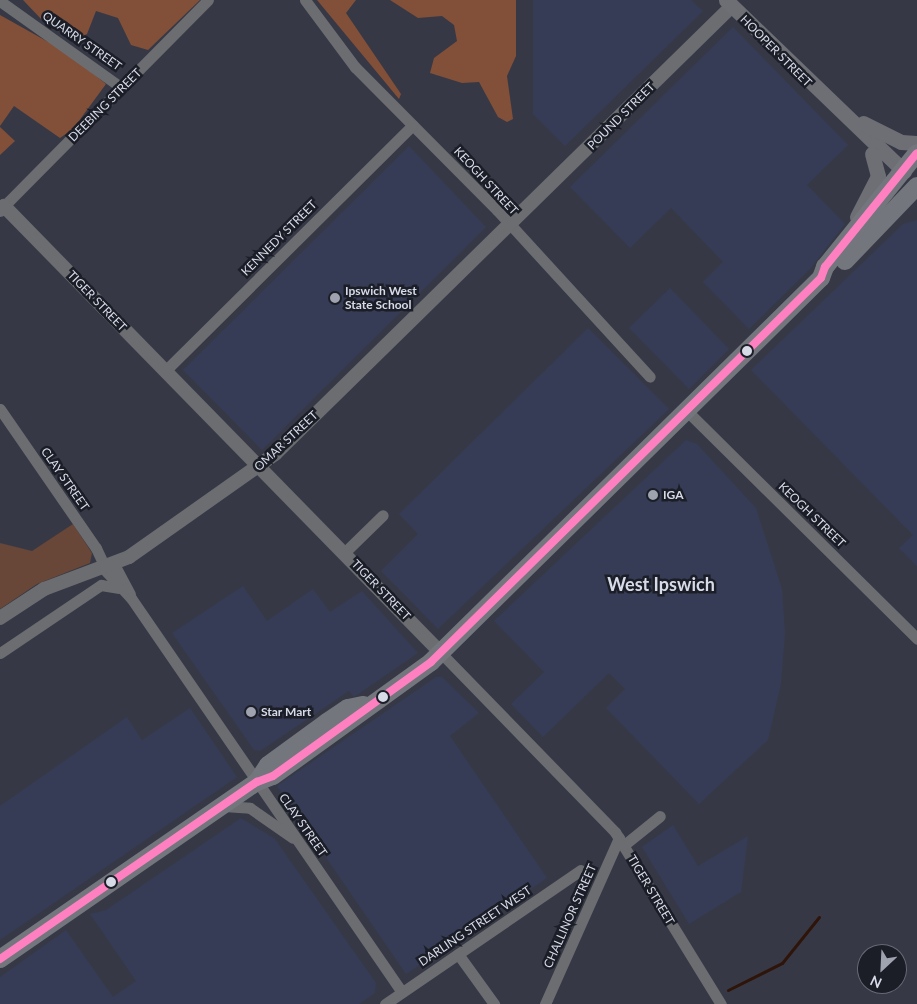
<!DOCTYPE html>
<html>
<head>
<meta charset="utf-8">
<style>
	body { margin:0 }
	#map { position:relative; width:917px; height:1004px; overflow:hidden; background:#363945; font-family:Lato,sans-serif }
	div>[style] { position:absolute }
	.built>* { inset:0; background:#363c55 }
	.green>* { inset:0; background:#684638 }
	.forest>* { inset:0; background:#824f38 }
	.stream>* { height:3px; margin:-1.5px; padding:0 1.5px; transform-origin:1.5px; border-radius:1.5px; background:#2f1409 }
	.minor>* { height:11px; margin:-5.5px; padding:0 5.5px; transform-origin:5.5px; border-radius:5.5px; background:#6c6d71 }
	.tertiary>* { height:14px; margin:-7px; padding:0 7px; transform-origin:7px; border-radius:7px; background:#6c6d71 }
	.secondary>* { height:15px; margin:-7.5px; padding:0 7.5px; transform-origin:7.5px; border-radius:7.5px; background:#6d6f75 }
	.primary>* { height:18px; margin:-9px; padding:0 9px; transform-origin:9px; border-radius:9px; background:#74767e }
	.bus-1>* { height:8px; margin:-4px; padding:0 4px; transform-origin:4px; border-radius:4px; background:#ff80c0 }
	.dots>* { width:14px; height:14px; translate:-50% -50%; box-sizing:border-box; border:2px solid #1b1e27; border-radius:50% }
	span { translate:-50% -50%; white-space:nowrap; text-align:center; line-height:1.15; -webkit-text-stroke:5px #1b1e27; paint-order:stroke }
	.street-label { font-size:12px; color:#d7dbe8 }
	.poi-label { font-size:12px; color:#d7dbe8; font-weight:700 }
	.left { translate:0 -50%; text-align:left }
	.district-label { font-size:18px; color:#d7dbe8; font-weight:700 }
	.north { position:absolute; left:857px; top:944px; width:50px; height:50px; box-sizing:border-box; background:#1b1e27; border:1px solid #666a74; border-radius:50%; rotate:205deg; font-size:14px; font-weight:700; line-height:20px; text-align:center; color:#d7dbe8 }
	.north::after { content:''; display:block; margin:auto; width:18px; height:22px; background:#9fa2af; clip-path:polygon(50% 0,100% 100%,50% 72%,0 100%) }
</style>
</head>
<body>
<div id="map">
	<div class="built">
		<i style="clip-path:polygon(533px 0,691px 0,703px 11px,565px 146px,533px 114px)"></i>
		<i style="clip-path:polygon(733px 27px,848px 145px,807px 185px,845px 224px,810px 269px,749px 329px,703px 282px,723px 262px,671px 208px,630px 248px,570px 187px)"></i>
		<i style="clip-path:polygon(409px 146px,486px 227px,262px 450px,183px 370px)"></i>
		<i style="clip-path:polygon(917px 220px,917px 566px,899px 548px,913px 535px,751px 370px,903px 224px)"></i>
		<i style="clip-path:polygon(670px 288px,729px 349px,689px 389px,629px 328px)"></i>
		<i style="clip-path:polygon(588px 328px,669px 409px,438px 629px,381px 571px,418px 534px,399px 514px)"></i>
		<i style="clip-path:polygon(686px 440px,697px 444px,756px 508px,782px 589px,785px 633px,781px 684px,768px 740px,699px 804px,606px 708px,625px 689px,609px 673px,543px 737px,511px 704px,544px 672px,494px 621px)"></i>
		<i style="clip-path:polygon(243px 586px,267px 621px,313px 589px,330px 612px,362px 591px,418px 653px,354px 697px,349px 691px,260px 751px,254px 750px,172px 633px)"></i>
		<i style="clip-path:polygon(436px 677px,442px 677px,479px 713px,450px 736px,547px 878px,406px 974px,277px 786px)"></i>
		<i style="clip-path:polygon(190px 708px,237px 777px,0 940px,0 806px,127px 717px,142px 740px)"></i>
		<i style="clip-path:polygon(241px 818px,275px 839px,376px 983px,375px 993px,359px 1004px,0 1004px,0 977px,66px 930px,113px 997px,136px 981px,90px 914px,106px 910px)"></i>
		<i style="clip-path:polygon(673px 825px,698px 866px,748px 836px,741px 892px,689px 924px,642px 847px)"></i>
	</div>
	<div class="green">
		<i style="clip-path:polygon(73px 524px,92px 553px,90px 563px,37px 584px,0 609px,0 543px,32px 551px)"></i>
	</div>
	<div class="forest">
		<i style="clip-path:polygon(23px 0,200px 0,148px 50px,131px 45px,118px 18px,96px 11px,87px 34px,73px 41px,53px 23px,44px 22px)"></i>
		<i style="clip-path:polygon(317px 0,356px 0,346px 13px,401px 94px,399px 99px)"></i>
		<i style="clip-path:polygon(390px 0,516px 0,516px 56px,507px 76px,513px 119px,507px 122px,498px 117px,479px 82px,462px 83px,430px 73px,434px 58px,457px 41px,454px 25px,442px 16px,418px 18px)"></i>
		<i style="clip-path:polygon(0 15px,66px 52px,106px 84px,73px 129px,60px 138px,14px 106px,0 126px)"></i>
		<i style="clip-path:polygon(0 127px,15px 141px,0 155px)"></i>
	</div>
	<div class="stream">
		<i style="left:728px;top:990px;width:60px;rotate:-26.6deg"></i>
		<i style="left:782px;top:963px;width:59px;rotate:-51.2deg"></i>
	</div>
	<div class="minor">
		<i style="left:305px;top:0;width:84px;rotate:53.3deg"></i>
		<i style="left:355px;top:67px;width:202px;rotate:45.2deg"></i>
		<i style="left:497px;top:210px;width:226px;rotate:47.5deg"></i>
		<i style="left:0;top:1px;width:150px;rotate:35.5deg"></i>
		<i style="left:4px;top:206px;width:290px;rotate:-45.3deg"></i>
		<i style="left:165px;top:371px;width:349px;rotate:-44.8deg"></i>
		<i style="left:0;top:409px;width:169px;rotate:55.4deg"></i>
		<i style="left:96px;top:548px;width:21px;rotate:65deg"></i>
		<i style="left:687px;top:411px;width:324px;rotate:44.7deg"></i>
		<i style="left:344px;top:553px;width:54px;rotate:-44.3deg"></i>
		<i style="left:114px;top:564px;width:34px;rotate:62deg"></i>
		<i style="left:103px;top:568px;width:41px;rotate:47deg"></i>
		<i style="left:131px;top:598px;width:478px;rotate:55.5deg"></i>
		<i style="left:0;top:653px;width:122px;rotate:-34deg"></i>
		<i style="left:101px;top:585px;width:17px;rotate:10deg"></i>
		<i style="left:441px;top:653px;width:250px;rotate:45.8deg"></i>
		<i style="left:615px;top:832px;width:202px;rotate:58.4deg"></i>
		<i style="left:224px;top:806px;width:26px;rotate:4deg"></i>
		<i style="left:250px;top:808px;width:52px;rotate:34.9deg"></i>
		<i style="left:624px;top:845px;width:46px;rotate:-38.9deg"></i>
		<i style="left:458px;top:954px;width:62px;rotate:54.2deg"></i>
		<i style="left:385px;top:1004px;width:237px;rotate:-34.4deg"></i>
		<i style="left:545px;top:1004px;width:182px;rotate:-66deg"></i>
	</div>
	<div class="tertiary">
		<i style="left:0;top:210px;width:6px;rotate:-45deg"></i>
		<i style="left:4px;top:206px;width:625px;rotate:45.65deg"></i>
		<i style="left:0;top:618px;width:53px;rotate:-33.4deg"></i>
		<i style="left:44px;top:589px;width:91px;rotate:-20.6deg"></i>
		<i style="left:129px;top:557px;width:179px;rotate:-35.2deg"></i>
		<i style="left:275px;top:454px;width:640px;rotate:-44.43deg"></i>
	</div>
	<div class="secondary">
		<i style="left:726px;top:0;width:247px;rotate:43.9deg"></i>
		<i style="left:863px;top:123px;width:42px;rotate:26.6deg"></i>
		<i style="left:901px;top:142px;width:16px;rotate:4deg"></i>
		<i style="left:857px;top:217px;width:46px;rotate:-62.9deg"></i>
		<i style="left:878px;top:176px;width:23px;rotate:-105deg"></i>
	</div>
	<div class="primary">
		<i style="left:845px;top:261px;width:104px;rotate:-46.2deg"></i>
		<i style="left:257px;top:782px;width:20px;rotate:-57deg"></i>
		<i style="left:268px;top:765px;width:73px;rotate:-36.1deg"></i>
		<i style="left:327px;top:722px;width:25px;rotate:-34deg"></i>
		<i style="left:348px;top:708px;width:16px;rotate:-11deg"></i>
		<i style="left:0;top:959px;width:312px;rotate:-34.6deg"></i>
		<i style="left:257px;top:782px;width:17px;rotate:-21deg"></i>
		<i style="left:273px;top:776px;width:195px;rotate:-35.8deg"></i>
		<i style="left:431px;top:662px;width:547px;rotate:-44.56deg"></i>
		<i style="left:821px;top:278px;width:12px;rotate:-70deg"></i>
		<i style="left:825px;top:267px;width:146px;rotate:-51.1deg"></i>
	</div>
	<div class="bus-1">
		<i style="left:0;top:959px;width:312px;rotate:-34.6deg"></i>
		<i style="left:257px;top:782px;width:17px;rotate:-21deg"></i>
		<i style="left:273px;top:776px;width:195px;rotate:-35.8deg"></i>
		<i style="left:431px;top:662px;width:547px;rotate:-44.56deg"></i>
		<i style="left:821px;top:278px;width:12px;rotate:-70deg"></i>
		<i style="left:825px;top:267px;width:146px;rotate:-51.1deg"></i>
	</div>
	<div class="dots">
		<i style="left:335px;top:298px;background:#9fa2af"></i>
		<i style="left:747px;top:351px;background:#d7dbe8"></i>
		<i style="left:653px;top:495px;background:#9fa2af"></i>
		<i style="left:383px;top:697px;background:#d7dbe8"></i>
		<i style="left:251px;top:712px;background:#9fa2af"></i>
		<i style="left:111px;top:882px;background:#d7dbe8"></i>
	</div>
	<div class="street-label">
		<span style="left:82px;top:41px;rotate:35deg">QUARRY STREET</span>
		<span style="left:776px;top:51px;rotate:45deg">HOOPER STREET</span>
		<span style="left:105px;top:105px;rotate:-45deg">DEEBING STREET</span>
		<span style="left:621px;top:116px;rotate:-45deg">POUND STREET</span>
		<span style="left:486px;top:181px;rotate:47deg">KEOGH STREET</span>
		<span style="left:279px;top:238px;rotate:-45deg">KENNEDY STREET</span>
		<span style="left:97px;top:301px;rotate:46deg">TIGER STREET</span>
		<span style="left:286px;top:441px;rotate:-43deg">OMAR STREET</span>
		<span style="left:65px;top:479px;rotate:55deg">CLAY STREET</span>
		<span style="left:812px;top:515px;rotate:44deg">KEOGH STREET</span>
		<span style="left:381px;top:590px;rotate:46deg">TIGER STREET</span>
		<span style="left:303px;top:825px;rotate:55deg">CLAY STREET</span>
		<span style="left:651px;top:890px;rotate:59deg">TIGER STREET</span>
		<span style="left:570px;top:916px;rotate:-66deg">CHALLINOR STREET</span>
		<span style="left:475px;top:926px;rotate:-34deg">DARLING STREET WEST</span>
	</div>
	<div class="poi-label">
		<span class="left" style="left:345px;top:298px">Ipswich West<br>State School</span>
		<span class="left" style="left:663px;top:495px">IGA</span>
		<span class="left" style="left:261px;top:712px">Star Mart</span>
	</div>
	<div class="district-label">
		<span style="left:661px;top:584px">West Ipswich</span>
	</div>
	<div class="north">N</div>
</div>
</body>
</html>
